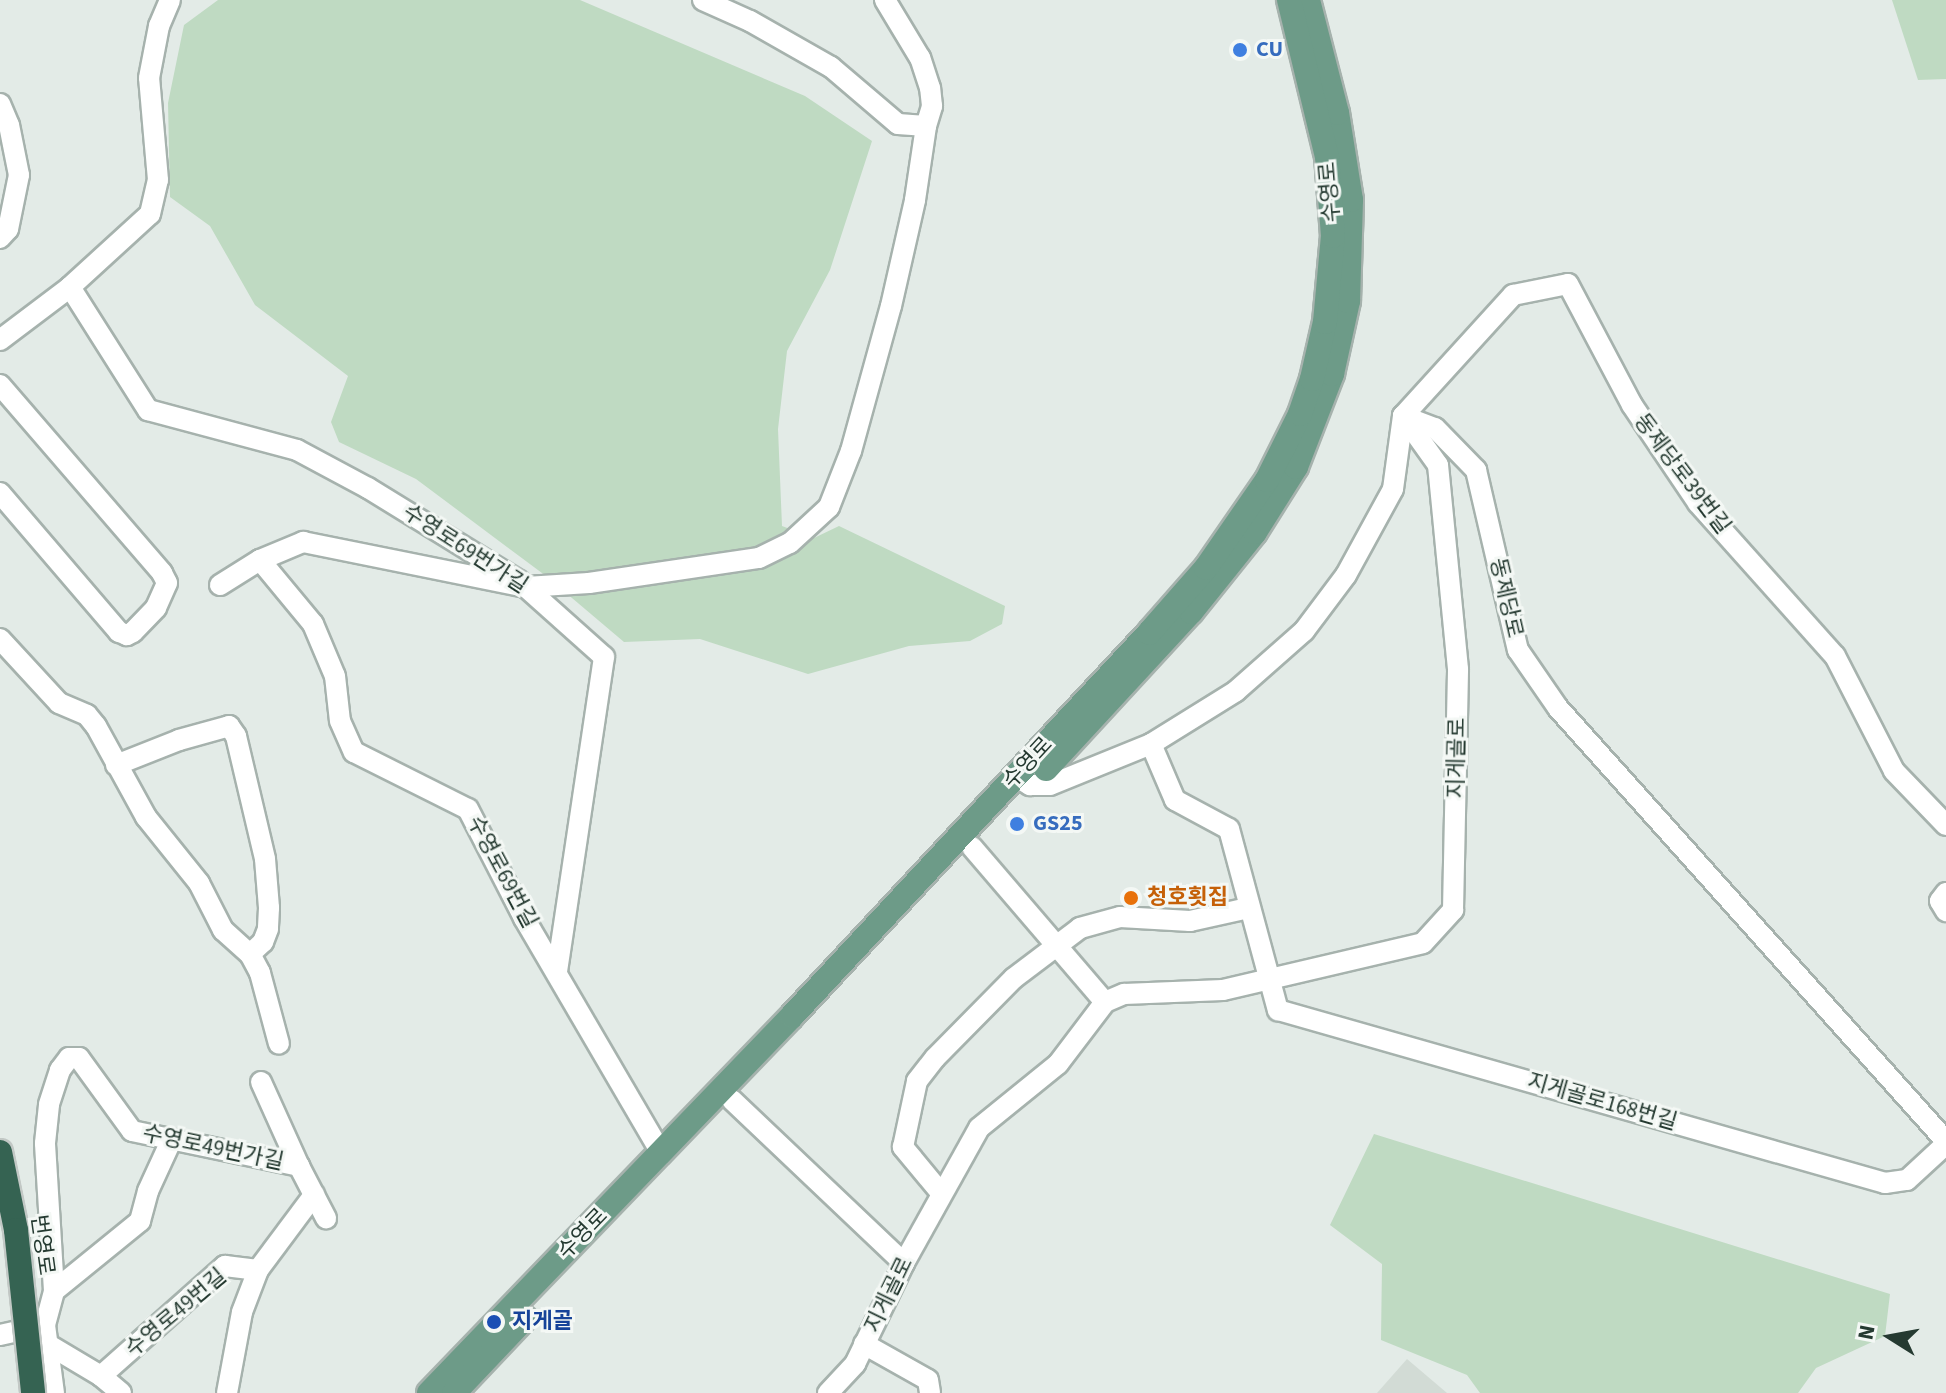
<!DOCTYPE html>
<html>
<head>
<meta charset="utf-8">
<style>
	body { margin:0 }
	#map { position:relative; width:1946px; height:1393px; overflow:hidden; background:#e3ebe7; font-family:"Source Sans 3","Noto Sans KR",sans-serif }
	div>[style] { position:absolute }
	.built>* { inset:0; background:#d2dbd5 }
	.green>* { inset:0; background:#bfdac2 }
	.roads { filter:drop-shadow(2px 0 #a6b2ad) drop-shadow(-2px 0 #a6b2ad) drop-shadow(0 2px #a6b2ad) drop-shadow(0 -2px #a6b2ad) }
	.minor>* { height:20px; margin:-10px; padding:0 10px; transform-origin:10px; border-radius:10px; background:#fff }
	.major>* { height:24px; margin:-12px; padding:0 12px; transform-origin:12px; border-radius:12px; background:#6d9b88 }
	.bridges { filter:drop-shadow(2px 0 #c2c8c5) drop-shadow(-2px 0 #c2c8c5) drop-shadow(0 2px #c2c8c5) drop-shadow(0 -2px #c2c8c5) }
	.highway-bridge>* { height:24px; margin:-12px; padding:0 12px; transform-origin:12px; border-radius:12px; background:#356352 }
	.dots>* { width:22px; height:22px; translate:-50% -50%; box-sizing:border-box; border:4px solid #f4f8f5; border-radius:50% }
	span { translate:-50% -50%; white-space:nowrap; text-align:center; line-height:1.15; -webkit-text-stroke:6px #f4f8f5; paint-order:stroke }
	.shop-label { font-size:22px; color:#366cbe; font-weight:700 }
	.left { translate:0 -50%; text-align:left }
	.street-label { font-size:22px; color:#253a31 }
	.food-label { font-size:22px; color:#c56008; font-weight:700 }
	.transit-label { font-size:22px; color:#164399; font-weight:700 }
	.north { position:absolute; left:1850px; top:1297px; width:80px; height:80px; -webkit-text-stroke:6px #f4f8f5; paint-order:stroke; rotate:281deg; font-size:22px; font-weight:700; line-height:32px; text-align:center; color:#253a31 }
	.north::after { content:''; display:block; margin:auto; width:28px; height:36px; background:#253a31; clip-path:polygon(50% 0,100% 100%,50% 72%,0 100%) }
</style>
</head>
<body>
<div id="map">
	<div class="built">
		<i style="clip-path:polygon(1407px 1359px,1447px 1393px,1377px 1393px)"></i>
	</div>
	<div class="green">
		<i style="clip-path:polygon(218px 0,580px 0,805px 96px,872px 141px,830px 270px,787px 351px,778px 429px,782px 526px,814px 538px,839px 526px,1005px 606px,1002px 624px,970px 641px,909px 646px,808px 674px,700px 639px,624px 642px,546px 576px,416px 479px,339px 442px,331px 422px,348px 376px,255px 305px,210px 226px,170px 197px,168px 103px,184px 25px)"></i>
		<i style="clip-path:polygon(1892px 0,1946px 0,1946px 79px,1918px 80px)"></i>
		<i style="clip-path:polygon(1374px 1134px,1890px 1294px,1885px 1336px,1816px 1368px,1798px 1393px,1480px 1393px,1467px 1375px,1381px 1340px,1382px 1264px,1330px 1225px)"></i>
	</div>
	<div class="roads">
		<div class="minor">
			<i style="left:703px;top:0;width:51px;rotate:24.1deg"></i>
			<i style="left:750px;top:21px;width:93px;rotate:29.6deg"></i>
			<i style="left:831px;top:67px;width:88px;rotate:40.4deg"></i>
			<i style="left:898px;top:124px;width:28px;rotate:4deg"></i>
			<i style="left:926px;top:126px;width:21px;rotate:-73deg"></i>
			<i style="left:932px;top:106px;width:18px;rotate:-96deg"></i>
			<i style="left:930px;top:88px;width:32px;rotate:-108deg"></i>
			<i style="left:920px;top:58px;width:68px;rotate:-121.1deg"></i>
			<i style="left:0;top:104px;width:23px;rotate:67deg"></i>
			<i style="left:9px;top:125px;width:51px;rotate:78.7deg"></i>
			<i style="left:19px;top:175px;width:55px;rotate:101.5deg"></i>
			<i style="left:8px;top:229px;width:12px;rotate:132deg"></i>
			<i style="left:70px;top:287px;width:146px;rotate:57.6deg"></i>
			<i style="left:148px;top:410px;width:154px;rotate:15deg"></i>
			<i style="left:297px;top:450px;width:81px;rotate:28.2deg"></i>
			<i style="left:368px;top:488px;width:177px;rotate:31.6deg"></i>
			<i style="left:519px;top:581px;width:114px;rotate:41.8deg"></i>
			<i style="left:604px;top:657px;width:319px;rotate:98.5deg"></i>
			<i style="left:0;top:340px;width:88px;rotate:-37.1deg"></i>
			<i style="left:70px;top:287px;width:108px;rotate:-42.4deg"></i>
			<i style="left:150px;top:214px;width:35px;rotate:-77deg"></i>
			<i style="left:158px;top:180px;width:102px;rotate:-95deg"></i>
			<i style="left:149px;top:78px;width:53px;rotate:-79.1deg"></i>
			<i style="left:159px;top:26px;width:28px;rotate:-67deg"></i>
			<i style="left:0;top:385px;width:248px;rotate:49.2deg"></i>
			<i style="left:162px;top:573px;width:11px;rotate:63deg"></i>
			<i style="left:167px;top:583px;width:27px;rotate:114deg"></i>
			<i style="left:156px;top:608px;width:33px;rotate:134deg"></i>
			<i style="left:133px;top:632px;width:7px;rotate:153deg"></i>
			<i style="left:127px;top:635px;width:9px;rotate:-159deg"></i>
			<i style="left:119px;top:632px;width:183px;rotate:-130.6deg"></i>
			<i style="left:1403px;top:416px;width:34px;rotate:21deg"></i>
			<i style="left:1435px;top:428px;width:59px;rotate:45.7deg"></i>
			<i style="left:1476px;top:470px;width:185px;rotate:76.9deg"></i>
			<i style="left:1518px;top:650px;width:70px;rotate:55.4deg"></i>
			<i style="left:1558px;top:708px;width:581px;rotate:48.14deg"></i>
			<i style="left:1403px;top:416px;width:164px;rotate:-47.7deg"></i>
			<i style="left:1513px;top:295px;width:56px;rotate:-11.3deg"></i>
			<i style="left:1568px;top:284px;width:137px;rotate:62.1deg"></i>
			<i style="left:1632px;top:405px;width:118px;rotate:56deg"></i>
			<i style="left:1698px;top:503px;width:205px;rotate:48.2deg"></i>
			<i style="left:1835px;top:656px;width:129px;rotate:62.8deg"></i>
			<i style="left:1894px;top:771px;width:75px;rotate:46.1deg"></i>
			<i style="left:260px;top:560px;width:83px;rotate:50.4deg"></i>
			<i style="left:313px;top:624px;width:56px;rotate:67.1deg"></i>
			<i style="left:335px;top:676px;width:45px;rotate:83.7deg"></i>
			<i style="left:340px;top:721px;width:34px;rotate:66deg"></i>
			<i style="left:354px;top:752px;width:127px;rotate:26.6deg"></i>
			<i style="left:468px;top:809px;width:123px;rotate:62.8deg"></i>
			<i style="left:524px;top:918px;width:271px;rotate:59.7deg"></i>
			<i style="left:220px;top:585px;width:47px;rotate:-32deg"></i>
			<i style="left:260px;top:560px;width:47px;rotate:-22.7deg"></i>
			<i style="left:303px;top:542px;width:227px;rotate:11.4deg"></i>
			<i style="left:526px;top:587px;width:63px;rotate:-3.6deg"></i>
			<i style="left:589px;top:583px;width:172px;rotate:-8.4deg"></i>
			<i style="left:759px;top:558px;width:34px;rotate:-26deg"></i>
			<i style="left:790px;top:543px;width:53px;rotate:-42.7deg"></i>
			<i style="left:829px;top:507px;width:60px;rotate:-68.6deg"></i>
			<i style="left:851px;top:451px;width:150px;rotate:-74.6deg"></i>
			<i style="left:891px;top:306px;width:109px;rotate:-77.2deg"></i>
			<i style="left:915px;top:200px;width:75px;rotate:-81.5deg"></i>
			<i style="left:0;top:639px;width:87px;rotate:47.3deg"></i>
			<i style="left:59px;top:703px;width:30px;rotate:23deg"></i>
			<i style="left:87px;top:715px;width:14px;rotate:51deg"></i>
			<i style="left:96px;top:726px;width:104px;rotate:61.2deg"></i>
			<i style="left:146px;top:817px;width:85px;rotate:51.2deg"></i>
			<i style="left:199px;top:883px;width:53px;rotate:62.9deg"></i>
			<i style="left:223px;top:930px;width:36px;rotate:42deg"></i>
			<i style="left:250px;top:954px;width:21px;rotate:62deg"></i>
			<i style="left:260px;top:973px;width:73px;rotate:75deg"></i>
			<i style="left:1151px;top:744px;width:61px;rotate:66.8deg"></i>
			<i style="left:1175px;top:800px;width:61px;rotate:28.2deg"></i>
			<i style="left:1229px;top:829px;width:188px;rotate:74.9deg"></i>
			<i style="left:1278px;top:1010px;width:631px;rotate:15.91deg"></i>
			<i style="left:1885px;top:1183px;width:22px;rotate:-8deg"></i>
			<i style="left:1907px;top:1180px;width:53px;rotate:-42.7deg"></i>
			<i style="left:116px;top:765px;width:68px;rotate:-21.6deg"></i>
			<i style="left:179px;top:740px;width:52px;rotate:-15.6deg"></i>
			<i style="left:229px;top:726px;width:12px;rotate:55deg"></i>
			<i style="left:236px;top:736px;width:126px;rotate:76.7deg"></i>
			<i style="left:265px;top:859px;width:49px;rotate:85.3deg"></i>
			<i style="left:269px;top:908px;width:21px;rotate:93deg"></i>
			<i style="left:268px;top:929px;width:14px;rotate:111deg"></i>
			<i style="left:263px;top:942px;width:18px;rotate:137deg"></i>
			<i style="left:1016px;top:776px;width:17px;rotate:33deg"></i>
			<i style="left:1030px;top:785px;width:20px"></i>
			<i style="left:1050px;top:785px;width:109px;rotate:-22.1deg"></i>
			<i style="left:1151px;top:744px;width:100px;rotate:-31.9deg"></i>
			<i style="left:1236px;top:691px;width:91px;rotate:-41.4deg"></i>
			<i style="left:1304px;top:631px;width:70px;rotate:-53.1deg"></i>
			<i style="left:1346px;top:575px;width:98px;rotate:-61.3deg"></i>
			<i style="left:1393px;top:489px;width:74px;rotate:-82.2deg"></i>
			<i style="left:972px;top:847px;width:204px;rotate:49.4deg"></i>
			<i style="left:1946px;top:893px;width:10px;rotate:127deg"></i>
			<i style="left:1940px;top:901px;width:12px;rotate:59deg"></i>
			<i style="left:261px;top:1082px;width:92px;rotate:65.7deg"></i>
			<i style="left:732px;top:1100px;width:237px;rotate:43.5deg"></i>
			<i style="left:941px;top:1193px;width:60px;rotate:-129.6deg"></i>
			<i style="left:903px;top:1147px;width:67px;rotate:-78deg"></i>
			<i style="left:917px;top:1081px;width:29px;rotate:-52deg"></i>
			<i style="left:935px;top:1058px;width:112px;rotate:-45.4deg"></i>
			<i style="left:1014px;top:978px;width:83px;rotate:-37.1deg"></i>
			<i style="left:1080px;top:928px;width:41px;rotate:-15.4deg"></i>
			<i style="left:1120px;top:917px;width:70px;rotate:3.3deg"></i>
			<i style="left:1190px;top:921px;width:59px;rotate:-12.6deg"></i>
			<i style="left:54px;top:1291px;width:111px;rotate:-39.1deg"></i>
			<i style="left:140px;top:1221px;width:31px;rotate:-75deg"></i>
			<i style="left:148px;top:1191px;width:55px;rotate:-65.3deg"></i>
			<i style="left:45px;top:1325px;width:35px;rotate:-75deg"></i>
			<i style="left:54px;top:1291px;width:148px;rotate:-93.5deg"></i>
			<i style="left:45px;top:1143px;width:39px;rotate:-84deg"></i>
			<i style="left:49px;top:1104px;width:36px;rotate:-72deg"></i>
			<i style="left:60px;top:1070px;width:15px;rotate:-53deg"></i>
			<i style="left:69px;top:1058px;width:10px"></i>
			<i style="left:79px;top:1058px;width:90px;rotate:54deg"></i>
			<i style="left:132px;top:1131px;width:171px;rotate:11.8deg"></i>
			<i style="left:299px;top:1166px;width:59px;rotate:62.6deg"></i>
			<i style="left:0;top:1335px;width:46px;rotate:-12.5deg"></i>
			<i style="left:45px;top:1325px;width:69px;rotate:82.5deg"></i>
			<i style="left:864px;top:1344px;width:73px;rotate:29.4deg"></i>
			<i style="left:928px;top:1380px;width:13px;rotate:81deg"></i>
			<i style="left:49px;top:1345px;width:61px;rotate:30.8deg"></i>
			<i style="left:101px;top:1376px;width:26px;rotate:40deg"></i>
			<i style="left:101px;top:1376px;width:166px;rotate:-41.6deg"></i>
			<i style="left:225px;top:1266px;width:33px;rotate:7deg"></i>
			<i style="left:227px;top:1393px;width:82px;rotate:-79.5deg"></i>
			<i style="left:242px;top:1312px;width:45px;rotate:-69.1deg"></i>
			<i style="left:258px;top:1270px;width:94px;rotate:-53.3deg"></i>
			<i style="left:828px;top:1393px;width:40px;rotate:-47deg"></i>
			<i style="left:855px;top:1364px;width:112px;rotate:-64.1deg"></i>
			<i style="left:904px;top:1263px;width:154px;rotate:-60.9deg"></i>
			<i style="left:979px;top:1128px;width:102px;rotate:-39deg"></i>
			<i style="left:1058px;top:1064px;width:78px;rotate:-52.8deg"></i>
			<i style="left:1105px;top:1002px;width:21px;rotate:-23deg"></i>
			<i style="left:1124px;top:994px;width:99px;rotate:-2.3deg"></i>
			<i style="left:1223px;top:990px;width:205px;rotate:-13.2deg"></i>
			<i style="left:1423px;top:943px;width:45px;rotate:-47.7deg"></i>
			<i style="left:1453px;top:910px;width:241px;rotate:-88.8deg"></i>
			<i style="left:1458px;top:669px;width:205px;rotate:-95.6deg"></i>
			<i style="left:1438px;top:465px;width:60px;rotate:-125.5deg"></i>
		</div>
		<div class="major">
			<i style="left:1046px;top:769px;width:214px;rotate:-47.3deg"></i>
			<i style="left:1191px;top:612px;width:102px;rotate:-51.3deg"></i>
			<i style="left:1255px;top:532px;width:77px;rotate:-57.8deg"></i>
			<i style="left:1296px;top:467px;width:100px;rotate:-68.8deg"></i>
			<i style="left:1332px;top:374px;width:75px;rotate:-77.6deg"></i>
			<i style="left:1348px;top:301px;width:101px;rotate:-88.3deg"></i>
			<i style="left:1351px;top:200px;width:88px;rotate:-99.1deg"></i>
			<i style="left:1337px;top:113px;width:117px;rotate:-104.4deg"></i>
			<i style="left:429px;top:1393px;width:523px;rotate:-46.08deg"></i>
			<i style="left:792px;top:1016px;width:524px;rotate:-47.01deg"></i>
			<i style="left:1149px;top:633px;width:86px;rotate:-48.8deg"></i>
			<i style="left:1206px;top:568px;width:107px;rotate:-55.3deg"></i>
			<i style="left:1267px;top:480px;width:74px;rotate:-63.4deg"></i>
			<i style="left:1300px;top:414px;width:37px;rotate:-71deg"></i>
			<i style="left:1312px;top:379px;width:58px;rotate:-77.2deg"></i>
			<i style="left:1325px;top:322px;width:86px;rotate:-84.7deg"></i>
			<i style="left:1333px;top:236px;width:79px;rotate:-94.3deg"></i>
			<i style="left:1327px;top:157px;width:162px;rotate:-103.6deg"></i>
			<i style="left:454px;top:1393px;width:103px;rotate:-46.6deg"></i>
		</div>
	</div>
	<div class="bridges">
		<div class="highway-bridge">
			<i style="left:0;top:1152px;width:80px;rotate:78.4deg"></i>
			<i style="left:16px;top:1230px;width:164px;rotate:84deg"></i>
		</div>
	</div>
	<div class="dots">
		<i style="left:1240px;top:50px;background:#3f7fe0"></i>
		<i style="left:1017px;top:824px;background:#3f7fe0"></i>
		<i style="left:1131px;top:898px;background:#e8710a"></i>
		<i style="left:494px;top:1322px;background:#1a4fb4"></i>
	</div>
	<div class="shop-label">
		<span class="left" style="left:1256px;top:50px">CU</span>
		<span class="left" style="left:1033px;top:824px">GS25</span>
	</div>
	<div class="street-label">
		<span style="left:1330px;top:192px;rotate:-95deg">수영로</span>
		<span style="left:1682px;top:474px;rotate:53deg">동제당로39번길</span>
		<span style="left:465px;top:549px;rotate:33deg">수영로69번가길</span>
		<span style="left:1506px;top:598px;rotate:77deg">동제당로</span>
		<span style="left:1457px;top:758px;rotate:-89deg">지게골로</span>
		<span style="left:1028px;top:763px;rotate:-47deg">수영로</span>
		<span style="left:502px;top:872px;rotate:62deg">수영로69번길</span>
		<span style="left:1602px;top:1102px;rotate:16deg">지게골로168번길</span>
		<span style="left:213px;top:1148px;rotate:12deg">수영로49번가길</span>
		<span style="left:583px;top:1234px;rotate:-46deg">수영로</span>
		<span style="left:42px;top:1245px;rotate:82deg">번영로</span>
		<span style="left:889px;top:1295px;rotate:-64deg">지게골로</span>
		<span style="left:176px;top:1313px;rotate:-40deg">수영로49번길</span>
	</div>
	<div class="food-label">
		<span class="left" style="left:1147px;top:898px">청호횟집</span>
	</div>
	<div class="transit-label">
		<span class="left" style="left:512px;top:1322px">지게골</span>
	</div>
	<div class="north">N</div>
</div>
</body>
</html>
